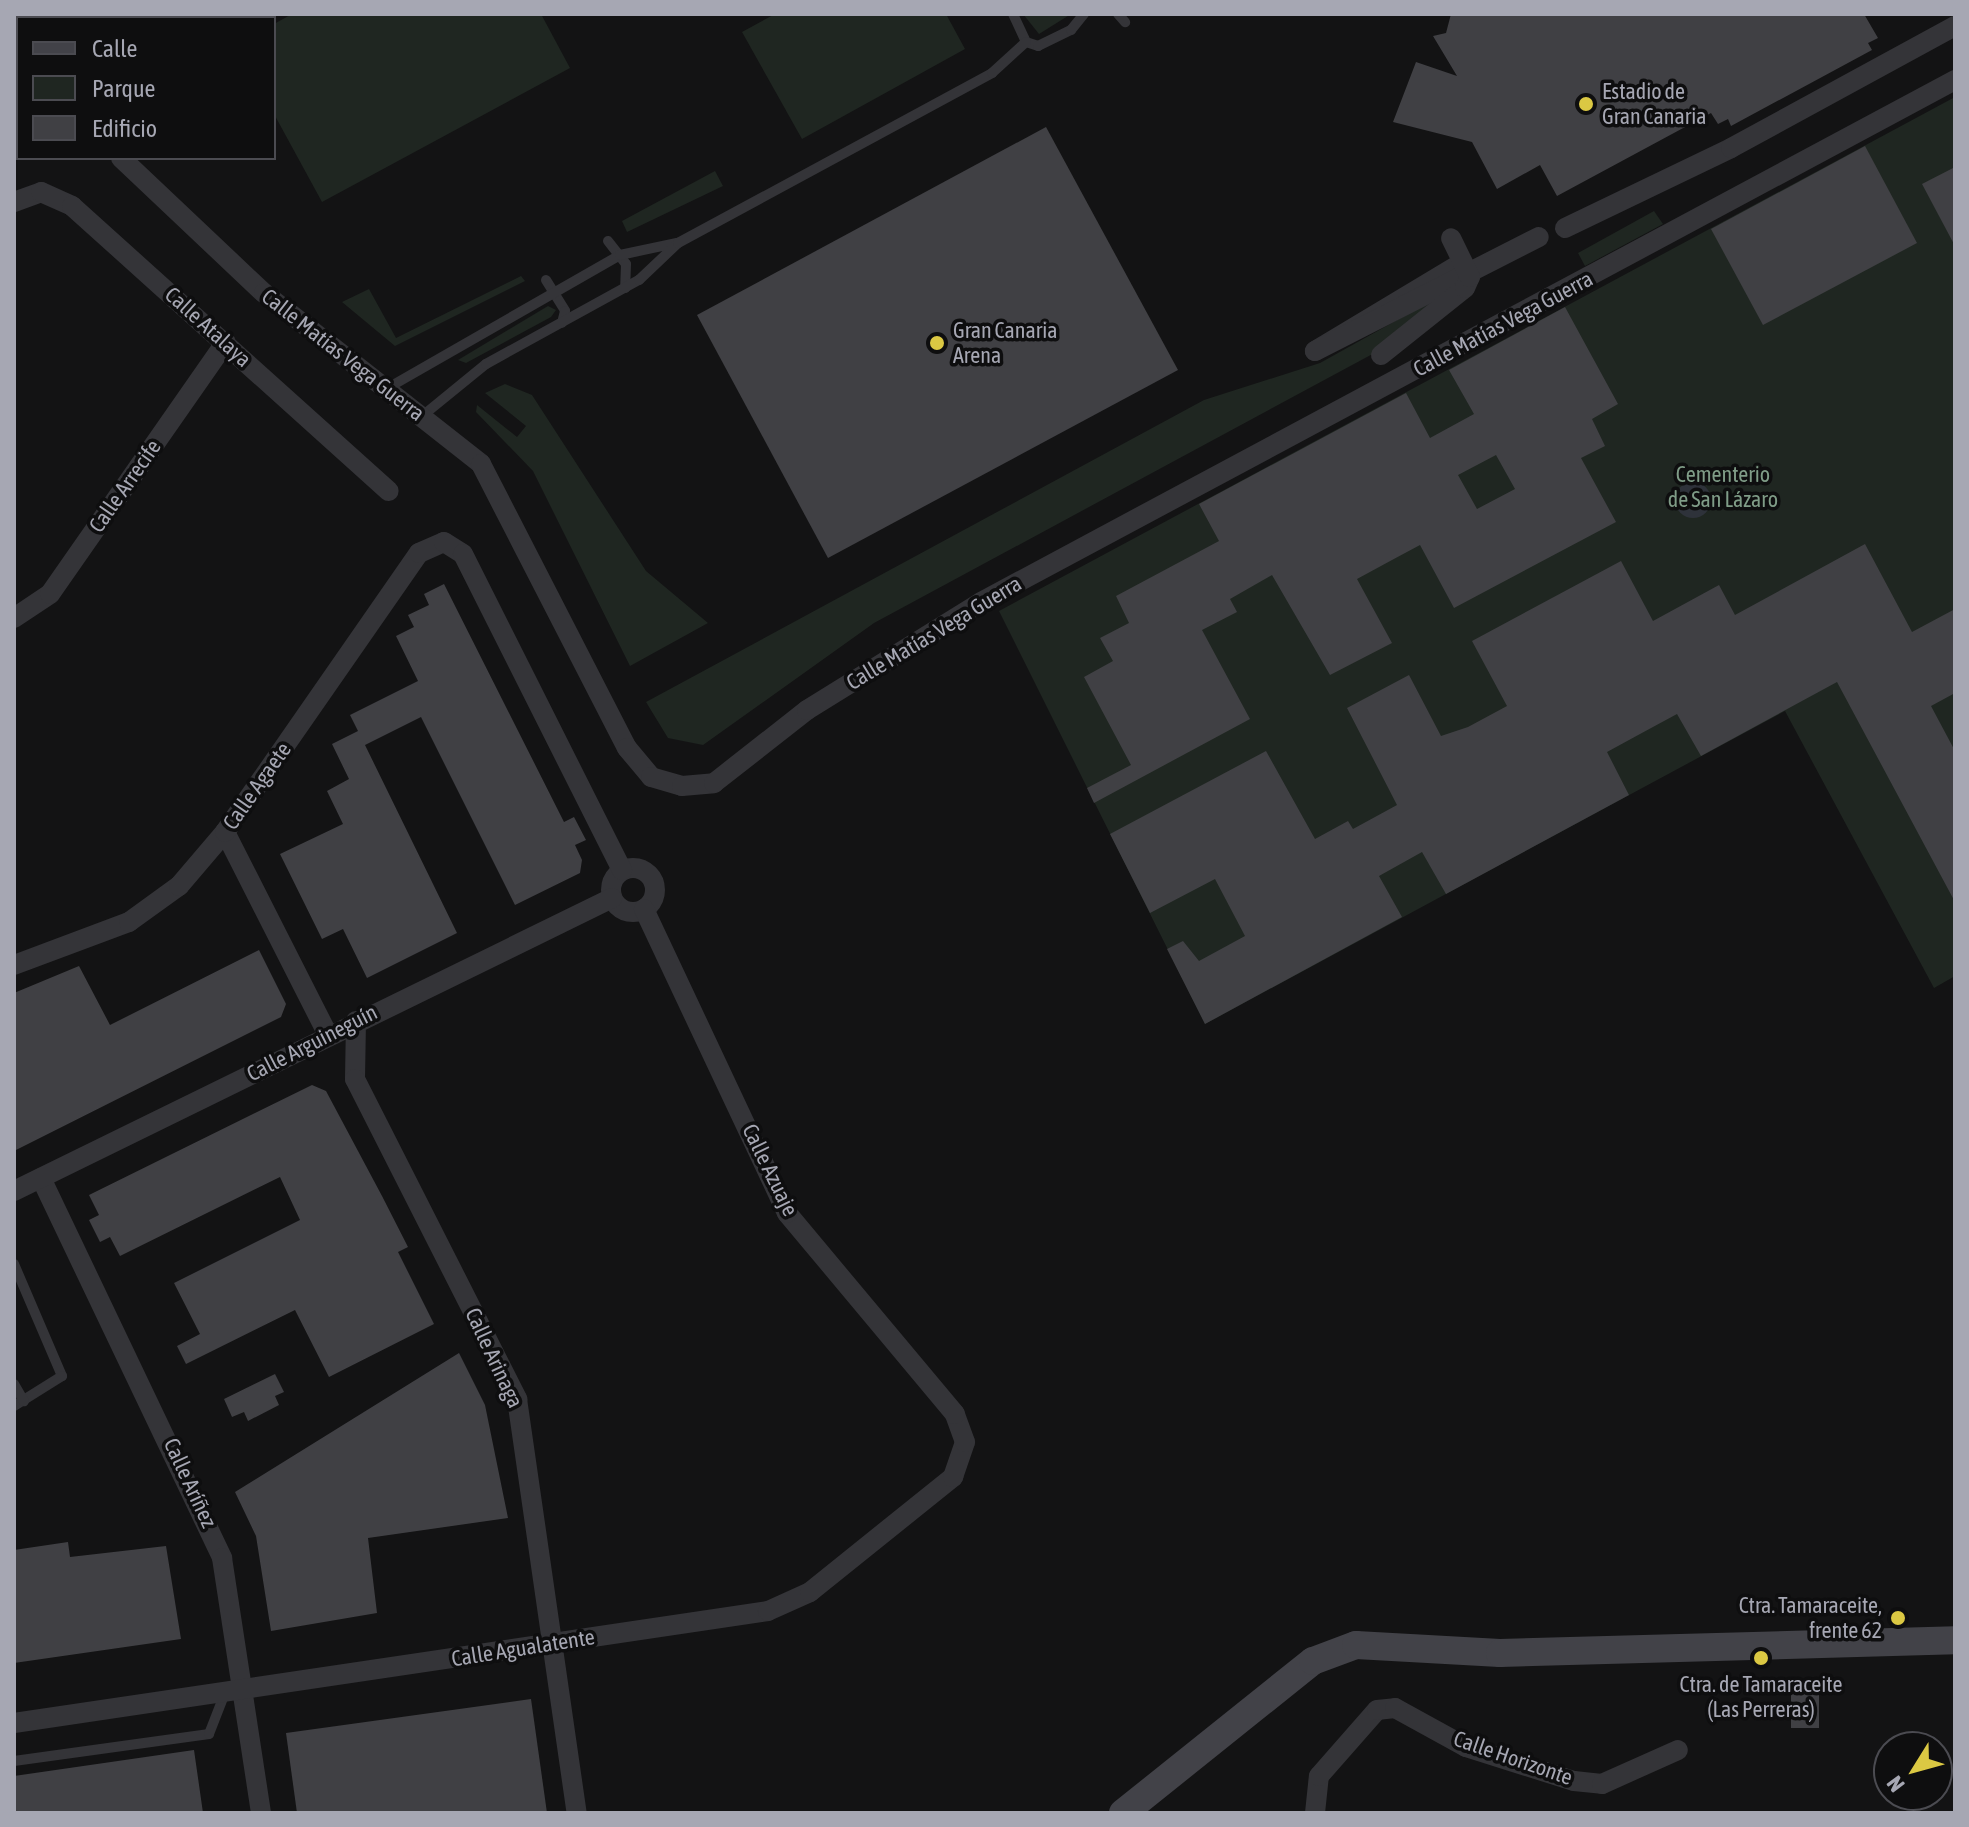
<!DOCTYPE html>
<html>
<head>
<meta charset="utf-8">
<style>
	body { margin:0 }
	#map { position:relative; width:1969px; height:1827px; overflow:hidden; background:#131314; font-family:"Asap Condensed",sans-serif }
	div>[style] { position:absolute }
	.green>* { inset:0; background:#1f2621 }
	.water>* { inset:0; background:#2e323a }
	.round { border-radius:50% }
	.building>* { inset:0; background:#404044 }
	.lane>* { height:10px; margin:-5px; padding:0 5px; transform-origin:5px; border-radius:5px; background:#343438 }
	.street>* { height:20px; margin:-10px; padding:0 10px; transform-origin:10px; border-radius:10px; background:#343438 }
	.street>.ring { margin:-10px; padding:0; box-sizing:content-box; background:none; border:20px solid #343438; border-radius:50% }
	.secondary>* { height:28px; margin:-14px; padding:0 14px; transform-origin:14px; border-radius:14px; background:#424248 }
	.dots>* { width:22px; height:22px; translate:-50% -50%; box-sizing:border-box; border:4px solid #0e0e0f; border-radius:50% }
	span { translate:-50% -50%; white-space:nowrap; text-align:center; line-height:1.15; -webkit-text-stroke:7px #0e0e0f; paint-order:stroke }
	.poi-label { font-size:22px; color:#a6a7b3 }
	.left { translate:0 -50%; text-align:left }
	.right { translate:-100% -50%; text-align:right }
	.street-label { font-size:22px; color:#a6a7b3 }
	.park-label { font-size:22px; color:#7f9c87 }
	.frame { position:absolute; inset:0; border:16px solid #a6a7b3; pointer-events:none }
	.legend { position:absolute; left:16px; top:16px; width:260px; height:144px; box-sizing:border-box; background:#0e0e0f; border:2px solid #4b4b51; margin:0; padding:10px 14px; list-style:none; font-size:24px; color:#a6a7b3 }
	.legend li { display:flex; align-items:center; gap:16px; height:40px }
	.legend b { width:40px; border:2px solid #4b4b51 }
	.north { position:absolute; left:1873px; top:1731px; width:80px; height:80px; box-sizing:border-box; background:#0e0e0f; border:2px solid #4b4b51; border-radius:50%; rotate:233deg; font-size:22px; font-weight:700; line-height:32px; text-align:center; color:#a6a7b3 }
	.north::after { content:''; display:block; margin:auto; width:28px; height:36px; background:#dbc843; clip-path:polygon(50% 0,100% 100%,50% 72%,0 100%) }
</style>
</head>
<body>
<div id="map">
	<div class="green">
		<i style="clip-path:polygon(292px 14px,541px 14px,570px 68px,322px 202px,274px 114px,274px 24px)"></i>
		<i style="clip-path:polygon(775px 14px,946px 14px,965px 49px,802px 139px,742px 32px)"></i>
		<i style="clip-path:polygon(1023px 14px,1071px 14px,1039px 34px)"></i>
		<i style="clip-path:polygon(1955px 97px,1955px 976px,1934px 988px,1785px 711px,1205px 1024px,999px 611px)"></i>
		<i style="clip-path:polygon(715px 171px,723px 186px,627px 232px,622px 221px)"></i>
		<i style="clip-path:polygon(1654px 211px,1663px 224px,1585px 266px,1578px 253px)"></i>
		<i style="clip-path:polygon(521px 276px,525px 281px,395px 346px,342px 302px,369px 289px,396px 338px)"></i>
		<i style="clip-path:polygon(1435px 299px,1380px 350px,874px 623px,703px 745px,668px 738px,646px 702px,1204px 400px,1320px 363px)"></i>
		<i style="clip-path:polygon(548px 306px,556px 310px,551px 317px,466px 363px,458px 360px)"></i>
		<i style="clip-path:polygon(505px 384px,532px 395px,646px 571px,708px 623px,630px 666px,533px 471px,476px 412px,477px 405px,517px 437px,526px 426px,485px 393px)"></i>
	</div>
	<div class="water">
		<i class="round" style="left:1675px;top:482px;width:36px;height:36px"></i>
	</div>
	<div class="building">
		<i style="clip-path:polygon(1451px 14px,1864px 14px,1878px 38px,1868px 43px,1872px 50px,1731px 126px,1728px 119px,1718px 124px,1711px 113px,1557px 196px,1540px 165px,1497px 189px,1472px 142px,1393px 122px,1416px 62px,1457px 76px,1433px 36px,1446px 33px)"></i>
		<i style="clip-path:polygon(1046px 127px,1178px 370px,828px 558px,697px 315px)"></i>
		<i style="clip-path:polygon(1865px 146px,1917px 243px,1763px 325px,1711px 229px)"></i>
		<i style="clip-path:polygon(1955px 167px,1955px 246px,1922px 184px)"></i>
		<i style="clip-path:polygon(evenodd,1565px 307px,1618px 404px,1592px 419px,1605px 446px,1581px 458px,1616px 522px,1454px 608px,1420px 545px,1392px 560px,1357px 579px,1392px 643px,1330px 675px,1272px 575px,1230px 599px,1237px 612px,1202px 630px,1250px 719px,1094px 803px,1087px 788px,1131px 765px,1084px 677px,1113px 661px,1100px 638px,1129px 623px,1116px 596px,1219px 541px,1199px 504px,1406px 393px,1430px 438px,1474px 414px,1449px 370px,1565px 307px,1496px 455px,1515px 489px,1477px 509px,1458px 475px,1496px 455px)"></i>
		<i style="clip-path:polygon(1865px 544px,1912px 632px,1955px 609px,1955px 693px,1931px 706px,1955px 751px,1955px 902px,1837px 682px,1701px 756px,1677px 714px,1640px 734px,1607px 752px,1629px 795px,1446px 894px,1422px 852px,1379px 876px,1402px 917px,1205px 1024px,1167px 949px,1183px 941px,1199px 961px,1245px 936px,1215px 879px,1150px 913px,1110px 834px,1266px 751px,1315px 839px,1348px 821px,1353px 829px,1397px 805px,1347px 708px,1409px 675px,1441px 736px,1468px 727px,1507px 706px,1472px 641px,1621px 561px,1653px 621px,1719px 585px,1735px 615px)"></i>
		<i style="clip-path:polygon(444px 584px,564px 822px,574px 817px,586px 840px,575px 845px,582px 860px,580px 873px,515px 905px,421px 717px,365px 745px,457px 933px,367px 978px,343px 929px,322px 939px,280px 854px,343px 824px,327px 791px,349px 779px,332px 744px,358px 731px,350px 715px,418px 681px,396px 636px,414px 627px,408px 615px,429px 605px,424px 594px)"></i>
		<i style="clip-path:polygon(259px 950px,286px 1004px,281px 1017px,14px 1151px,14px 993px,79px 966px,110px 1025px)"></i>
		<i style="clip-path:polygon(312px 1085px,326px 1091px,382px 1196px,408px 1247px,398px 1252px,434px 1324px,329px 1377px,295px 1310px,186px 1364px,177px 1346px,200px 1334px,174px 1283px,300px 1220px,280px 1177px,120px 1256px,110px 1237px,100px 1242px,89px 1220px,99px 1215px,89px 1195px)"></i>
		<i style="clip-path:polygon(459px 1353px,485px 1405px,508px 1518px,368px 1538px,377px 1613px,271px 1631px,256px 1536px,235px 1492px)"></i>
		<i style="clip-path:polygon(275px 1374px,284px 1392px,275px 1396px,279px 1405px,248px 1421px,244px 1412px,232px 1417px,224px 1399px)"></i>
		<i style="clip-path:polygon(68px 1542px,70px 1557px,166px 1546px,181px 1639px,14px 1663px,14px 1550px)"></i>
		<i style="clip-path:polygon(1791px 1684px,1819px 1684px,1819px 1728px,1791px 1728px)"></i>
		<i style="clip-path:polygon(531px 1699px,547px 1813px,297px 1813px,286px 1733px)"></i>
		<i style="clip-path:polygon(194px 1750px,203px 1813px,14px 1813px,14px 1776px)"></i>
	</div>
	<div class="lane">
		<i style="left:1013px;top:14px;width:31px;rotate:65deg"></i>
		<i style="left:1026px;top:42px;width:13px;rotate:18deg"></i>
		<i style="left:1038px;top:46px;width:37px;rotate:-26deg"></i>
		<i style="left:1071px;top:30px;width:21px;rotate:-51deg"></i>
		<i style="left:1118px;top:14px;width:11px;rotate:49deg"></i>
		<i style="left:608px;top:241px;width:29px;rotate:52deg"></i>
		<i style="left:626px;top:264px;width:24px;rotate:92deg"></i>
		<i style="left:546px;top:280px;width:36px;rotate:58deg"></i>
		<i style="left:565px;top:311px;width:12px;rotate:104deg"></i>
		<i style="left:386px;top:389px;width:270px;rotate:-29.8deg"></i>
		<i style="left:620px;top:255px;width:57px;rotate:-12.1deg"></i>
		<i style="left:421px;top:417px;width:84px;rotate:-39.2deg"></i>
		<i style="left:486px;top:364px;width:175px;rotate:-28.8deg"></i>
		<i style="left:639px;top:280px;width:54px;rotate:-43.5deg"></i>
		<i style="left:678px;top:243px;width:357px;rotate:-28.4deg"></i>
		<i style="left:992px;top:73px;width:46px;rotate:-42.4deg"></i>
		<i style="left:14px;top:1264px;width:122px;rotate:66.8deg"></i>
		<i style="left:62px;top:1376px;width:57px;rotate:148deg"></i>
		<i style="left:14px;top:1384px;width:20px;rotate:60deg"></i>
		<i style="left:14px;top:1761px;width:197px;rotate:-7.9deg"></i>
		<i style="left:209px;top:1734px;width:44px;rotate:-68.7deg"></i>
	</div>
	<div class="street">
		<i style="left:31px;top:14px;width:4px;rotate:76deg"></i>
		<i style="left:14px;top:22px;width:5px;rotate:37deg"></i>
		<i style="left:121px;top:158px;width:197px;rotate:43.4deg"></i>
		<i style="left:264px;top:293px;width:276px;rotate:38.2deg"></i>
		<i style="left:481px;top:464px;width:319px;rotate:62.8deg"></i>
		<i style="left:627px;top:748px;width:38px;rotate:50deg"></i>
		<i style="left:651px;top:777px;width:32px;rotate:16deg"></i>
		<i style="left:682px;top:786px;width:32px;rotate:-5deg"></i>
		<i style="left:714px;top:783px;width:118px;rotate:-38.1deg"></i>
		<i style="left:807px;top:710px;width:205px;rotate:-31.8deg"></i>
		<i style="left:981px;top:602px;width:1105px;rotate:-28.19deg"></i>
		<i style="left:14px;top:202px;width:29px;rotate:-20deg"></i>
		<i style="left:41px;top:192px;width:34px;rotate:24deg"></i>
		<i style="left:72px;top:206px;width:426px;rotate:42deg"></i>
		<i style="left:1565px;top:228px;width:184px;rotate:-25.7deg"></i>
		<i style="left:1731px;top:148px;width:255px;rotate:-28.6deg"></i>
		<i style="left:1458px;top:265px;width:167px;rotate:149deg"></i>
		<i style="left:1315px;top:351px;width:251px;rotate:-27deg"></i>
		<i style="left:1381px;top:355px;width:107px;rotate:-38.6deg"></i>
		<i style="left:1465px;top:288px;width:12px;rotate:-66deg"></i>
		<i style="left:1470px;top:277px;width:43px;rotate:-116deg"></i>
		<i style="left:14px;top:618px;width:43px;rotate:-33.7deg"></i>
		<i style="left:50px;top:594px;width:307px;rotate:-55.1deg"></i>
		<i style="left:225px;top:832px;width:228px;rotate:63.1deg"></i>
		<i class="ring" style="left:611px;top:868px;width:24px;height:24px"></i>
		<i style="left:14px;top:965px;width:123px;rotate:-20.5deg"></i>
		<i style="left:129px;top:922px;width:62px;rotate:-35.8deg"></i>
		<i style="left:179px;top:886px;width:71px;rotate:-49.6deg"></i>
		<i style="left:225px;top:832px;width:340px;rotate:-55.2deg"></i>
		<i style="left:419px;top:553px;width:27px;rotate:-24deg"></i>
		<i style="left:444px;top:542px;width:22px;rotate:32deg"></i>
		<i style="left:463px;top:554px;width:354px;rotate:63.3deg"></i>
		<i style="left:356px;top:1021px;width:58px;rotate:91deg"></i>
		<i style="left:355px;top:1079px;width:359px;rotate:63.1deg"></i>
		<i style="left:517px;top:1399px;width:418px;rotate:81.8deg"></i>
		<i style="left:41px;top:1178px;width:421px;rotate:64.5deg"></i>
		<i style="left:222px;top:1558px;width:258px;rotate:81.3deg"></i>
		<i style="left:14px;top:1191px;width:666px;rotate:-26.1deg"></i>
		<i style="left:14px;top:1723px;width:762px;rotate:-8.45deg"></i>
		<i style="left:768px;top:1611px;width:46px;rotate:-24.3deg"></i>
		<i style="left:810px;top:1592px;width:184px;rotate:-38.8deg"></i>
		<i style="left:953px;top:1477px;width:37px;rotate:-71deg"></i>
		<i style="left:965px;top:1442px;width:30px;rotate:-110deg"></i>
		<i style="left:955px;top:1414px;width:262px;rotate:-129.9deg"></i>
		<i style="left:787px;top:1213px;width:336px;rotate:-115.2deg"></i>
		<i style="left:1315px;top:1813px;width:37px;rotate:-84deg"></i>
		<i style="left:1319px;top:1776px;width:88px;rotate:-48.7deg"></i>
		<i style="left:1377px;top:1710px;width:18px;rotate:-6deg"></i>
		<i style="left:1395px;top:1708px;width:81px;rotate:28.8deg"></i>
		<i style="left:1466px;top:1747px;width:113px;rotate:17.5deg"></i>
		<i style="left:1574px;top:1781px;width:28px;rotate:6deg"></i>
		<i style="left:1602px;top:1784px;width:83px;rotate:-24.1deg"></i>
	</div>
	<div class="secondary">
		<i style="left:1123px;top:1813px;width:243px;rotate:-38.7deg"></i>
		<i style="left:1313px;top:1661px;width:46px;rotate:-20.4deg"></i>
		<i style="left:1356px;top:1645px;width:144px;rotate:3.2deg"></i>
		<i style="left:1500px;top:1653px;width:455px;rotate:-1.6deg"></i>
	</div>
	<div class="dots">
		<i style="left:1586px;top:104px;background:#dbc843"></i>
		<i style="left:937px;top:343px;background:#dbc843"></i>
		<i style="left:1898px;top:1618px;background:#dbc843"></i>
		<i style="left:1761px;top:1658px;background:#dbc843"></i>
	</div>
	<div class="poi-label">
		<span class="left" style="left:1602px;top:104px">Estadio de<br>Gran Canaria</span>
		<span class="left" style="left:953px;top:343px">Gran Canaria<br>Arena</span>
		<span class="right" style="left:1882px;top:1618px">Ctra. Tamaraceite,<br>frente 62</span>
		<span style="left:1761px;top:1697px">Ctra. de Tamaraceite<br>(Las Perreras)</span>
	</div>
	<div class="street-label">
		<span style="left:1503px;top:324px;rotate:-28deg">Calle Matías Vega Guerra</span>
		<span style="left:208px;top:327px;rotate:42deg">Calle Atalaya</span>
		<span style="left:343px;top:355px;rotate:38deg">Calle Matías Vega Guerra</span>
		<span style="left:125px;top:486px;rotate:-55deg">Calle Arrecife</span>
		<span style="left:934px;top:633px;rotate:-31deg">Calle Matías Vega Guerra</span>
		<span style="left:257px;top:786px;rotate:-55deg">Calle Agaete</span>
		<span style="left:312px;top:1043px;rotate:-27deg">Calle Arguineguín</span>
		<span style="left:770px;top:1170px;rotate:64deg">Calle Azuaje</span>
		<span style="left:494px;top:1358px;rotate:65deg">Calle Arinaga</span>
		<span style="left:190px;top:1483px;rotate:65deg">Calle Aríñez</span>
		<span style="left:523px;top:1648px;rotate:-9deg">Calle Agualatente</span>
		<span style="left:1513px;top:1758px;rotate:19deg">Calle Horizonte</span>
	</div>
	<div class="park-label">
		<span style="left:1723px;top:487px">Cementerio<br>de San Lázaro</span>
	</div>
	<div class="frame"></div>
	<ul class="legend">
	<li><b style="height:10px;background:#424248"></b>Calle</li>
	<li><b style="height:22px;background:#1f2621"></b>Parque</li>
	<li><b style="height:22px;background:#404044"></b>Edificio</li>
	</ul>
	<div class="north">N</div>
</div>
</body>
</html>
